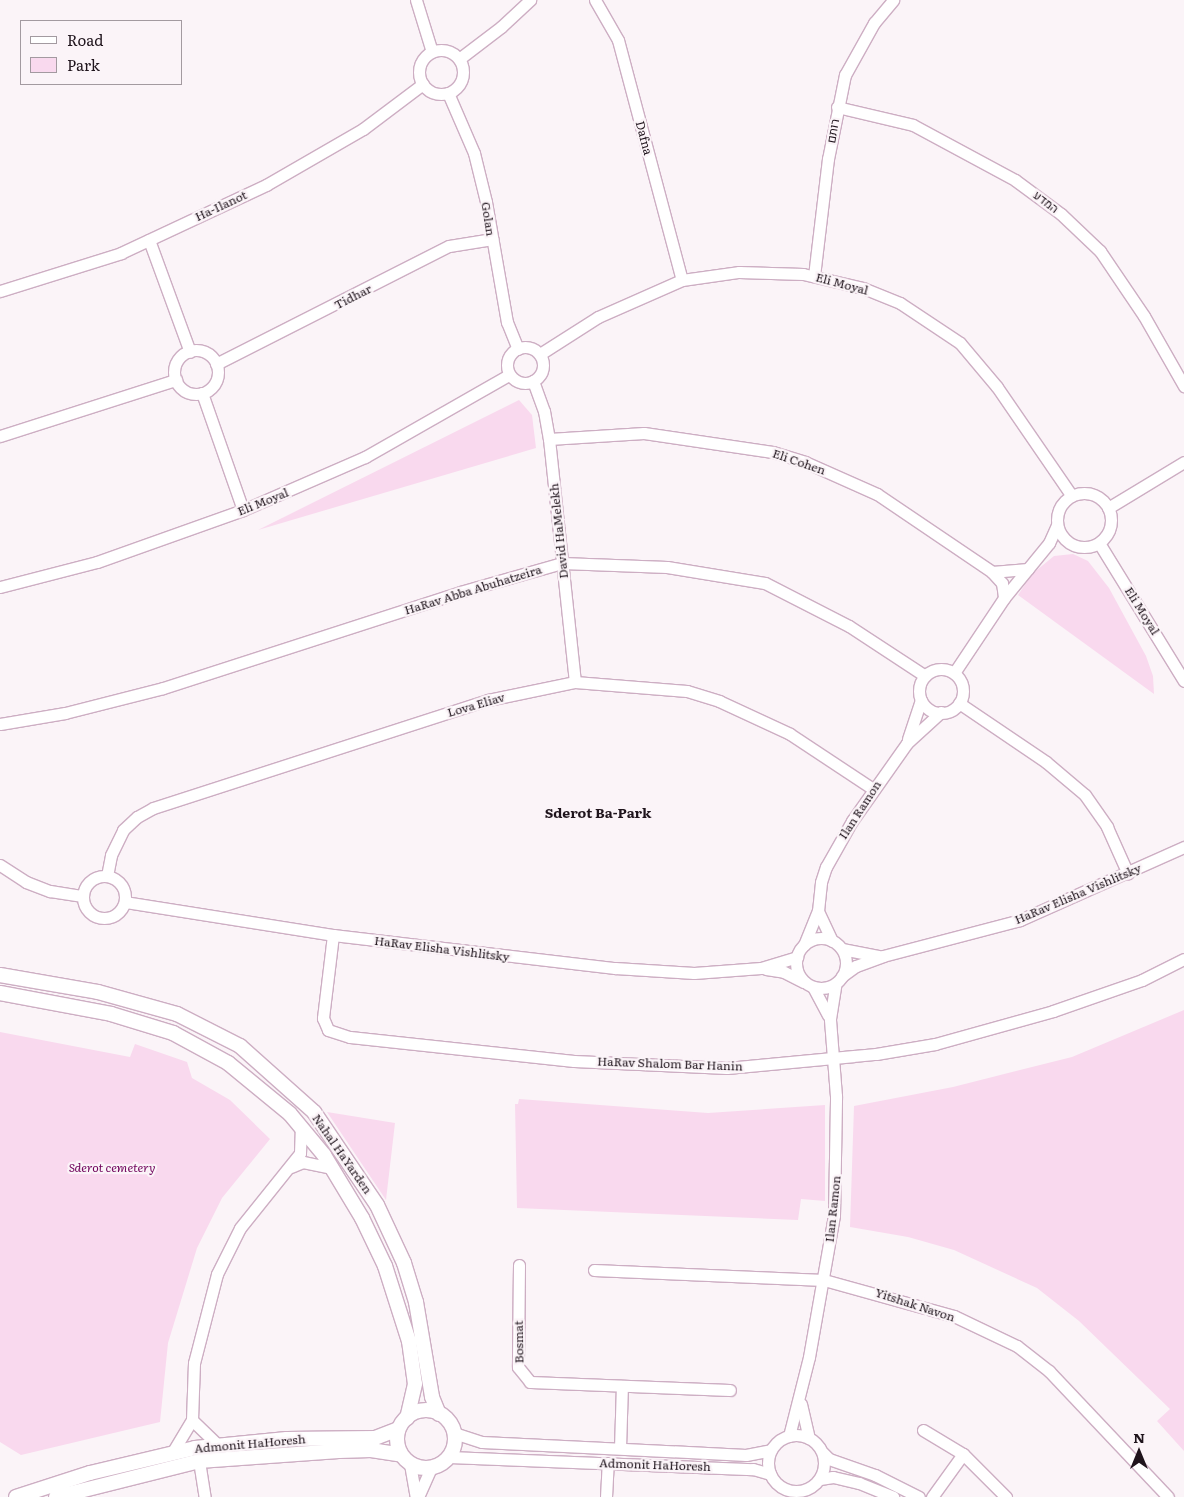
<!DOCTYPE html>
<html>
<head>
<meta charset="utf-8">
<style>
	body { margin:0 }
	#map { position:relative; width:1184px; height:1497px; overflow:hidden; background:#fbf4f8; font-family:Literata,Heebo,serif }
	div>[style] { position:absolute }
	.green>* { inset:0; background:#f9d9ee }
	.roads { filter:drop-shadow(1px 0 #cdaec3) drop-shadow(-1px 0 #cdaec3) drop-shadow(0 1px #cdaec3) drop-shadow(0 -1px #cdaec3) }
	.minor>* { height:11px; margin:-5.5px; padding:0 5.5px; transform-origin:5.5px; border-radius:5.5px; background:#fff }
	.minor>.ring { margin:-5.5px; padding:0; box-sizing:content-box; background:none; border:11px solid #fff; border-radius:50% }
	.major>* { height:14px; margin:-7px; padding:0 7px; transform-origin:7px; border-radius:7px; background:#fff }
	.major>.ring { margin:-7px; padding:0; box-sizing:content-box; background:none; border:14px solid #fff; border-radius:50% }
	span { translate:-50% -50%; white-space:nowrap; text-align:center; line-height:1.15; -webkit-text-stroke:4.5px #fbf4f8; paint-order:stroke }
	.street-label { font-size:12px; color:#1f141c }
	.park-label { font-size:12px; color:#6f025b; font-style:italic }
	.neighbourhood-label { font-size:14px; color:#1f141c; font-weight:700 }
	.legend { position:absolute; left:20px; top:20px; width:162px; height:65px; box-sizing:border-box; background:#fbf4f8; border:1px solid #a39aa0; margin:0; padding:6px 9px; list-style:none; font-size:15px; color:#1f141c }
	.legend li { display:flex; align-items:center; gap:10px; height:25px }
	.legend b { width:25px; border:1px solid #a39aa0 }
	.north { position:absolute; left:1114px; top:1427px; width:50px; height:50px; -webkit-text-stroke:4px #fbf4f8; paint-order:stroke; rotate:0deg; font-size:14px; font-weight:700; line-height:20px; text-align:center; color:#1f141c }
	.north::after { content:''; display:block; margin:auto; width:18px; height:22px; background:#1f141c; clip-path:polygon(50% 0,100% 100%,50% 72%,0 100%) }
</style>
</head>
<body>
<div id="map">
	<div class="green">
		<i style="clip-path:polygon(519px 400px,532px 415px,536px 448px,258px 530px)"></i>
		<i style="clip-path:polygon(1073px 554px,1088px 561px,1109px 588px,1146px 656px,1153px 676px,1154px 694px,1018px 595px,1032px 574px,1054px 556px)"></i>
		<i style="clip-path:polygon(1184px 1010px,1184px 1451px,1157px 1421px,1170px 1409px,1079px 1321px,1037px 1288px,954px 1250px,908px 1237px,850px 1227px,854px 1106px,953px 1087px,1072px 1057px)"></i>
		<i style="clip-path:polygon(0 1032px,130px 1057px,135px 1044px,187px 1062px,192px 1078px,230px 1100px,270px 1139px,222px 1198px,197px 1248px,168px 1343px,160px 1422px,21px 1455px,0 1442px)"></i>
		<i style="clip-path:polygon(519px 1099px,708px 1113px,825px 1105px,825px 1201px,801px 1199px,798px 1220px,517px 1208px,515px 1104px,518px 1104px)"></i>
		<i style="clip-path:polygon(327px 1112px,395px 1123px,386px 1200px)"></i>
	</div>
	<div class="roads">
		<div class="minor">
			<i style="left:416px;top:0;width:54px;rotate:72.9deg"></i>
			<i style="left:595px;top:0;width:46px;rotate:60.1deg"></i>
			<i style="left:618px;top:40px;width:248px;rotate:75.1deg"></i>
			<i class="ring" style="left:419px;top:50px;width:33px;height:33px"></i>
			<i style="left:459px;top:59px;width:53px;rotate:-37.3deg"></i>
			<i style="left:501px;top:27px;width:40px;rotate:-43deg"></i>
			<i style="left:448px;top:93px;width:65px;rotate:66.6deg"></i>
			<i style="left:474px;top:153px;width:50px;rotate:76.2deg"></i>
			<i style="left:486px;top:202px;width:122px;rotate:80.1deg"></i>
			<i style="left:507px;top:322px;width:29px;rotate:68deg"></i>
			<i style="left:837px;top:107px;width:78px;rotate:13.3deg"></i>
			<i style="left:913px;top:125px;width:116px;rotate:28.3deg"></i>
			<i style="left:1015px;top:180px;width:57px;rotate:36.5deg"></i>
			<i style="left:1061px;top:214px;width:54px;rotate:43.5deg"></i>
			<i style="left:1100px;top:251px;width:78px;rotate:55.9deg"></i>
			<i style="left:1144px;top:316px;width:81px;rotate:60.3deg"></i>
			<i style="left:149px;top:240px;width:119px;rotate:69.9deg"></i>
			<i style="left:814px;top:276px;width:118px;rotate:-83.2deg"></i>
			<i style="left:828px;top:159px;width:86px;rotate:-78.6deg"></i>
			<i style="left:845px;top:75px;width:60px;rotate:-60.9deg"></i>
			<i style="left:874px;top:23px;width:30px;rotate:-50deg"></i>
			<i style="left:0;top:291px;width:127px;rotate:-17.4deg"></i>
			<i style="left:121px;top:253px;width:160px;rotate:-25.1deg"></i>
			<i style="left:266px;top:185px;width:112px;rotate:-30deg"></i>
			<i style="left:363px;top:129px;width:75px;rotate:-36.9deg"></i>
			<i class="ring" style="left:507px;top:347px;width:25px;height:25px"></i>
			<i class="ring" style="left:174px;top:350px;width:33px;height:33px"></i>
			<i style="left:540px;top:354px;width:69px;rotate:-32.5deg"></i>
			<i style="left:598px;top:317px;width:92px;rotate:-23.8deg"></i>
			<i style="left:682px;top:280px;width:58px;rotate:-8deg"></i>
			<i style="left:739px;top:272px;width:64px;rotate:1.8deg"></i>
			<i style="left:803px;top:274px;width:62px;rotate:13.1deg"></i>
			<i style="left:863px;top:288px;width:40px;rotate:22deg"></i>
			<i style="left:900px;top:303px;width:72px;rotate:33.7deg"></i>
			<i style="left:960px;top:343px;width:57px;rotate:49.9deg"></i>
			<i style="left:997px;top:387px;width:132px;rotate:55.5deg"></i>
			<i style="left:216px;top:364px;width:261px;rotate:-26.9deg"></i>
			<i style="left:449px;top:246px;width:44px;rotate:-9.2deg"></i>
			<i style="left:533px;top:381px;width:32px;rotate:70deg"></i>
			<i style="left:544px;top:411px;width:28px;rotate:80deg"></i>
			<i style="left:549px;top:439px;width:244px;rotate:83.9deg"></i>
			<i style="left:202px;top:393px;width:124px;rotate:70.7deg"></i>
			<i style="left:0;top:436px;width:185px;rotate:-17.7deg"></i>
			<i style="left:549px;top:439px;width:95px;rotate:-3.6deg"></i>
			<i style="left:644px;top:433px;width:130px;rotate:8.4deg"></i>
			<i style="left:773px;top:452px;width:34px;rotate:17deg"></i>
			<i style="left:805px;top:462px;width:79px;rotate:24deg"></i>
			<i style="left:877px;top:494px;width:139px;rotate:34.1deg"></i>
			<i style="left:992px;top:572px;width:15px;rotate:48deg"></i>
			<i style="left:1002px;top:583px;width:15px;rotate:82deg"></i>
			<i class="ring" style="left:1057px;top:493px;width:43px;height:43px"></i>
			<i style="left:1108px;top:508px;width:89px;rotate:-31.2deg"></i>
			<i style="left:1099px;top:543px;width:162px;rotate:58.4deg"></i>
			<i style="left:992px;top:572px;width:36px;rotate:-5deg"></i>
			<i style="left:0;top:587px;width:100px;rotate:-14.5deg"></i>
			<i style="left:97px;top:562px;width:155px;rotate:-19.6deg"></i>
			<i style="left:243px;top:510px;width:133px;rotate:-23.5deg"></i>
			<i style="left:365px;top:457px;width:166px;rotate:-29.7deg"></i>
			<i class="ring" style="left:919px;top:669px;width:33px;height:33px"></i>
			<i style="left:954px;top:673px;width:90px;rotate:-56.3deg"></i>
			<i style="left:1004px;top:598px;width:71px;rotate:-50.7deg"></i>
			<i style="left:1049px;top:543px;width:20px;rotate:-66deg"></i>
			<i style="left:959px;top:703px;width:105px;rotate:34.1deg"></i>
			<i style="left:1046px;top:762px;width:51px;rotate:40.2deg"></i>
			<i style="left:1085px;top:795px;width:39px;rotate:55deg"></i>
			<i style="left:1107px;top:827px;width:51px;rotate:65.9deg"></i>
			<i style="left:0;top:724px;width:66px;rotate:-9.6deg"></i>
			<i style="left:65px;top:713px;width:101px;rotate:-14.3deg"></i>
			<i style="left:163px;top:688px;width:312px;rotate:-17.9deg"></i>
			<i style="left:460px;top:592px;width:106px;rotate:-15.9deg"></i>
			<i style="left:562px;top:563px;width:105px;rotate:2.2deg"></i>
			<i style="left:667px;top:567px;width:99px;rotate:9.3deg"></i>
			<i style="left:765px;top:583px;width:94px;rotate:27.1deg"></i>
			<i style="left:849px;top:626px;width:91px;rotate:33.3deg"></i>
			<i style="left:908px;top:739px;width:41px;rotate:-71.6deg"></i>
			<i style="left:0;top:865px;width:31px;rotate:33deg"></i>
			<i style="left:26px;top:882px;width:26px;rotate:21deg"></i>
			<i style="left:50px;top:891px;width:33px;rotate:9deg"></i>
			<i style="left:107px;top:876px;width:21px;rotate:-79deg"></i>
			<i style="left:111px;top:855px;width:28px;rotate:-64deg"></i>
			<i style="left:123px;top:830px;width:19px;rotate:-43deg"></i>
			<i style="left:137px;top:817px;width:18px;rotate:-29deg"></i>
			<i style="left:153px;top:808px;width:352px;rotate:-17.9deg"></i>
			<i style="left:488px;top:700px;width:89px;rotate:-11.7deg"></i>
			<i style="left:575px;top:682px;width:112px;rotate:4.6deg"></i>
			<i style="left:687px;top:691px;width:34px;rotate:17deg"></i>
			<i style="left:719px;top:701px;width:78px;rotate:24.9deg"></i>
			<i style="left:790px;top:734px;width:100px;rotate:33.5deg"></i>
			<i class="ring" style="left:83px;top:876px;width:31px;height:31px"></i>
			<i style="left:125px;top:902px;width:211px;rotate:9deg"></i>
			<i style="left:333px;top:935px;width:284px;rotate:6.7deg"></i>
			<i style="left:615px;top:968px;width:79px;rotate:3.6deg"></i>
			<i style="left:694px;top:973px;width:67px;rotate:-4.3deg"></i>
			<i style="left:761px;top:968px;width:38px;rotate:-17deg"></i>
			<i style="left:818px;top:911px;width:33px;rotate:65deg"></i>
			<i style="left:333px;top:935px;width:84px;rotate:96.9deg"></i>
			<i style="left:323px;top:1018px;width:13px;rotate:67deg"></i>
			<i style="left:328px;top:1030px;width:23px;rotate:18deg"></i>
			<i style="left:350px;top:1037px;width:225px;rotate:6.1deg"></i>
			<i style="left:574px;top:1061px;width:153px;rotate:2.6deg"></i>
			<i style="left:727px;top:1068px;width:150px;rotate:-5.4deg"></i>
			<i style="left:876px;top:1054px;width:60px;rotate:-9.6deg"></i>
			<i style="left:935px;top:1044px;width:123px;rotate:-15.6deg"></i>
			<i style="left:1053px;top:1011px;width:94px;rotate:-19.2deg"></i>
			<i style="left:1142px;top:980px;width:47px;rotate:-26.6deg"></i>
			<i class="ring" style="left:796px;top:938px;width:39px;height:39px"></i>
			<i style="left:804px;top:945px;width:37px;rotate:-68deg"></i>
			<i style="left:818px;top:911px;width:29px;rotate:-84deg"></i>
			<i style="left:821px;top:882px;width:16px;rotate:-72deg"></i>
			<i style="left:826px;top:867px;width:53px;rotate:-60.5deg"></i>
			<i style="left:852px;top:821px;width:95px;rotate:-54.8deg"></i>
			<i style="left:907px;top:743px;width:46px;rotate:-42.4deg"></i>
			<i style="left:842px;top:949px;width:38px;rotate:11deg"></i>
			<i style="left:766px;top:969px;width:18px;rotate:9deg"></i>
			<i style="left:784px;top:972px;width:22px;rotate:27deg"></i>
			<i style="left:842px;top:976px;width:17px;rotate:-36deg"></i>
			<i style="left:856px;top:966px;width:29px;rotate:-20deg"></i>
			<i style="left:883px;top:956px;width:142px;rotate:-14.7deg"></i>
			<i style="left:1020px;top:920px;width:180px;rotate:-24deg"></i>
			<i style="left:813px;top:987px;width:32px;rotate:62deg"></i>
			<i style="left:291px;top:1167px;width:13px;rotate:-23deg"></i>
			<i style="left:303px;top:1162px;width:30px;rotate:12deg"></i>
			<i style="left:519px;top:1265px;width:102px;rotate:90.6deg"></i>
			<i style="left:518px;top:1367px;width:19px;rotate:51deg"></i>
			<i style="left:530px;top:1382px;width:200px;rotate:2.3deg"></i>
			<i style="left:594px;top:1270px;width:230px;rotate:2.5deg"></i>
			<i style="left:824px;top:1280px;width:135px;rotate:15.5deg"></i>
			<i style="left:954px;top:1316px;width:70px;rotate:25.5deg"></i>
			<i style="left:1017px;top:1346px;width:41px;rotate:38deg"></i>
			<i style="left:1049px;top:1371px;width:173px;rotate:46.6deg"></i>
			<i style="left:801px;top:1404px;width:35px;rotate:77deg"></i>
			<i style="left:192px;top:1420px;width:36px;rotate:44deg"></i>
			<i style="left:923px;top:1430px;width:47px;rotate:31deg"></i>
			<i style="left:963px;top:1454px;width:61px;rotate:45deg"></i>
			<i style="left:454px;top:1433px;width:29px;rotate:18deg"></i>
			<i style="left:482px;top:1442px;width:264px;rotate:2.8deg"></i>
			<i style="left:746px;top:1455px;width:25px;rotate:-11deg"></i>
			<i class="ring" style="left:768px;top:1435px;width:45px;height:45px"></i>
			<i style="left:789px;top:1436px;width:81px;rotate:-75.8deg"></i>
			<i style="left:809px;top:1357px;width:144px;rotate:-80deg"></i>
			<i style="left:834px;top:1215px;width:119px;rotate:-89deg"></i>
			<i style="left:836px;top:1096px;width:77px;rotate:-94.5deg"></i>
			<i style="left:830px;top:1019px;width:36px;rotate:-81deg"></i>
			<i style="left:620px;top:1448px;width:62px;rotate:-88.2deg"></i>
			<i style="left:172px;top:1453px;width:39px;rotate:-59deg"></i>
			<i style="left:192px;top:1420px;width:57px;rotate:-88deg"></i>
			<i style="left:194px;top:1363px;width:92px;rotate:-75.5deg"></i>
			<i style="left:217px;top:1274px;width:51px;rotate:-63.4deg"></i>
			<i style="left:240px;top:1228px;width:96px;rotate:-51.3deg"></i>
			<i style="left:300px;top:1153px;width:24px;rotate:-88deg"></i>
			<i style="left:823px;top:1453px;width:8px;rotate:45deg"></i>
			<i style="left:829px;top:1459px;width:49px;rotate:19.2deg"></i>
			<i style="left:875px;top:1475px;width:49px;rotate:26.6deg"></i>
			<i style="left:449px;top:1457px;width:304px;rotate:2.3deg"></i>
			<i style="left:753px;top:1469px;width:18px;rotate:16deg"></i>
			<i style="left:199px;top:1461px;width:36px;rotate:81deg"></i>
			<i style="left:410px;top:1464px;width:34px;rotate:80deg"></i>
			<i style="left:820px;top:1479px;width:13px;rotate:-9deg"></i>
			<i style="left:833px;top:1477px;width:27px;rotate:13deg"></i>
			<i style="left:859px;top:1483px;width:37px;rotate:22deg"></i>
			<i style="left:418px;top:1497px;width:32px;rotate:-66deg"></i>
			<i style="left:606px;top:1497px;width:34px;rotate:-87deg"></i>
			<i style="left:932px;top:1497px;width:53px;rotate:-54.2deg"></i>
		</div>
		<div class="major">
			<i style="left:0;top:975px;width:99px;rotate:9.8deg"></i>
			<i style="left:98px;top:992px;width:82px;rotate:15.6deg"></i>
			<i style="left:177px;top:1014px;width:71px;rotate:26.9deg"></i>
			<i style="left:240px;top:1046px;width:99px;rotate:41.7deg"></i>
			<i style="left:314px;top:1112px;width:112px;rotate:55.9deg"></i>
			<i style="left:377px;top:1205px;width:64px;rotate:65deg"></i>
			<i style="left:404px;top:1263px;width:41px;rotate:72.9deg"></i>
			<i style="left:416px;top:1302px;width:96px;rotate:80.4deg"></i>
			<i style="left:432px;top:1397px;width:18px;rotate:68deg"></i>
			<i style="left:0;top:993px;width:113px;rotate:10.7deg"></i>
			<i style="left:111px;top:1014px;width:65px;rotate:17deg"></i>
			<i style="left:173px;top:1033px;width:63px;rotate:28.6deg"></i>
			<i style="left:228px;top:1063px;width:80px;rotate:39.4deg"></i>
			<i style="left:290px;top:1114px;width:53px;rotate:50.3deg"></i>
			<i style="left:324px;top:1155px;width:74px;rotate:58.9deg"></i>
			<i style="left:362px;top:1218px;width:53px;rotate:64.4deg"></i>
			<i style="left:385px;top:1266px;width:79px;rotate:72.3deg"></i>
			<i style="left:409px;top:1341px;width:43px;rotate:82.1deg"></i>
			<i style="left:415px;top:1384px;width:35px;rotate:103deg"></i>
			<i class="ring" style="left:397px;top:1410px;width:44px;height:44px"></i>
			<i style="left:16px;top:1497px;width:78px;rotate:-18deg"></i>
			<i style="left:90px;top:1473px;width:108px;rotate:-13.4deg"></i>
			<i style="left:195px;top:1448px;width:92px;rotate:-5.6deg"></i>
			<i style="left:287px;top:1439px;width:88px;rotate:-0.7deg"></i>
			<i style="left:375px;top:1438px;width:25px;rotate:-21deg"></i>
			<i style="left:56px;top:1497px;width:147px;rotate:-14.1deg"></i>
			<i style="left:199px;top:1461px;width:140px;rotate:-4.1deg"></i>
			<i style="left:339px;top:1451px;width:32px;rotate:-2deg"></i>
			<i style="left:371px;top:1450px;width:30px;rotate:9deg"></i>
		</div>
	</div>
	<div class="street-label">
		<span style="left:833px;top:131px;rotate:-80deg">רותם</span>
		<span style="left:644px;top:138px;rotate:75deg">Dafna</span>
		<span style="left:1046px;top:202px;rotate:37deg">המדע</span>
		<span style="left:221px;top:206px;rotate:-25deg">Ha-Ilanot</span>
		<span style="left:488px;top:219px;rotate:81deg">Golan</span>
		<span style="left:842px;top:284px;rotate:15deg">Eli Moyal</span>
		<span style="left:353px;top:297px;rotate:-27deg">Tidhar</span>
		<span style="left:799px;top:462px;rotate:19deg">Eli Cohen</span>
		<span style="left:263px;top:502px;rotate:-22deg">Eli Moyal</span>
		<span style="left:559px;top:531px;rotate:-96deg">David HaMelekh</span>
		<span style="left:473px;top:590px;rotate:-17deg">HaRav Abba Abuhatzeira</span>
		<span style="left:1142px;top:611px;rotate:58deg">Eli Moyal</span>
		<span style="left:476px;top:705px;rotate:-16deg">Lova Eliav</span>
		<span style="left:860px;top:810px;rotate:-57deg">Ilan Ramon</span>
		<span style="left:1078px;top:894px;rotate:-23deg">HaRav Elisha Vishlitsky</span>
		<span style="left:442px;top:949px;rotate:7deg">HaRav Elisha Vishlitsky</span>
		<span style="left:670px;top:1064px;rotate:2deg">HaRav Shalom Bar Hanin</span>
		<span style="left:342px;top:1154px;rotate:55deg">Nahal HaYarden</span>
		<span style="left:833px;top:1209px;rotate:-84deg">Ilan Ramon</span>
		<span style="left:915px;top:1305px;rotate:18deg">Yitshak Navon</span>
		<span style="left:519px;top:1342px;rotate:-91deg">Bosmat</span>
		<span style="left:250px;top:1444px;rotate:-5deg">Admonit HaHoresh</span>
		<span style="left:655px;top:1465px;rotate:2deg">Admonit HaHoresh</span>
	</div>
	<div class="park-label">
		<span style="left:112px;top:1168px">Sderot cemetery</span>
	</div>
	<div class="neighbourhood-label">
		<span style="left:598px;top:812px">Sderot Ba-Park</span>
	</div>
	<ul class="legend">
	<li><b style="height:6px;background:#fff"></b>Road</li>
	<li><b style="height:14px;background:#f9d9ee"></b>Park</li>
	</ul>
	<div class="north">N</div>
</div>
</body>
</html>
